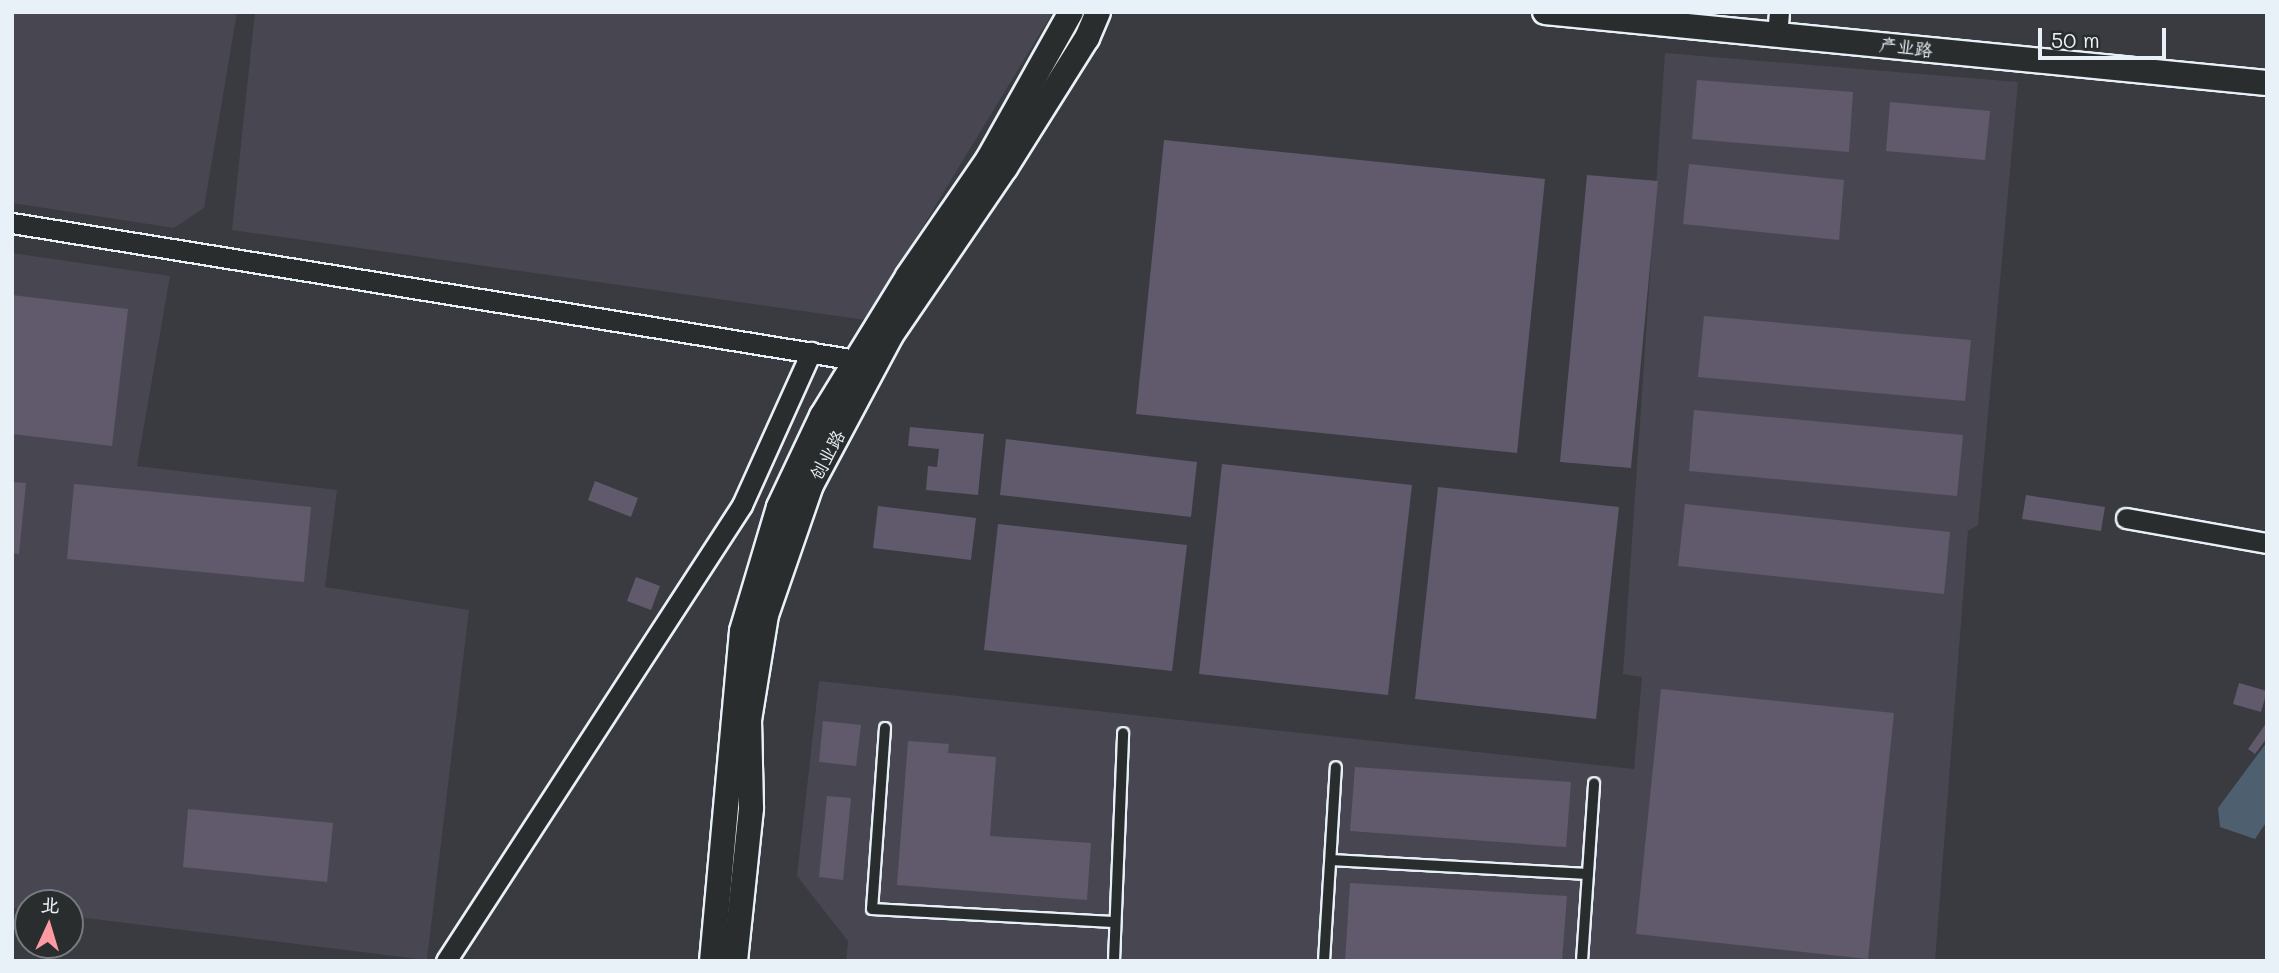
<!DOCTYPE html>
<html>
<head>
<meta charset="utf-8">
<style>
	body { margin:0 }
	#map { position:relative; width:2279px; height:973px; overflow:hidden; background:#3a3a41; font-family:Mali,"LXGW WenKai TC",sans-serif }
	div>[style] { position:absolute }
	.built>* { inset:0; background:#484751 }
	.water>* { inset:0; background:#4e6070 }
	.building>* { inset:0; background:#605a6c }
	.roads { filter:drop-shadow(2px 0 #e8f1f8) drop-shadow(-2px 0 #e8f1f8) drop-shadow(0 2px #e8f1f8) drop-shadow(0 -2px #e8f1f8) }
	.service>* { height:10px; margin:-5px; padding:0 5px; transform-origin:5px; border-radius:5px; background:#2a2d2e }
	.minor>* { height:19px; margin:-9.5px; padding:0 9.5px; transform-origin:9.5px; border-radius:9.5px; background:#2a2d2e }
	.tertiary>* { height:24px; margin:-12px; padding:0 12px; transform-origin:12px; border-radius:12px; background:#2a2d2e }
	span { translate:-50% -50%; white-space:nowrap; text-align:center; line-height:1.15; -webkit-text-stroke:6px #2a2d2e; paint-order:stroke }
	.street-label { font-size:18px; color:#e8f1f8 }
	.frame { position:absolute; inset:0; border:14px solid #e8f1f8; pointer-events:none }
	.north { position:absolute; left:14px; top:889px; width:70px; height:70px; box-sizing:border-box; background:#2a2d2e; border:2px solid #767b7f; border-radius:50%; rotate:4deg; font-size:19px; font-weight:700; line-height:28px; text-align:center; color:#e8f1f8 }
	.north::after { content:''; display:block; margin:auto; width:24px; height:32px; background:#ff9aa2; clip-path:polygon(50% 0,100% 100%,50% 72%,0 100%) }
	.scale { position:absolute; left:2038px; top:28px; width:128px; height:32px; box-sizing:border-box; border:4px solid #e8f1f8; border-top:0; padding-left:9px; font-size:21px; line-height:24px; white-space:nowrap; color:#e8f1f8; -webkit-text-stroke:5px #2a2d2e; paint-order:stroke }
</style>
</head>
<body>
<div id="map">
	<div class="built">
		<i style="clip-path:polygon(12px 12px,237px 12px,204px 208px,174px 228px,12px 203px)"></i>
		<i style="clip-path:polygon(255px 12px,1053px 12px,866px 320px,232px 230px)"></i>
		<i style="clip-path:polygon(1665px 53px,2018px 82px,1978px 525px,1968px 531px,1935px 961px,846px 961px,848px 941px,797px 876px,819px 681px,1634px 769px,1642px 677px,1623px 674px)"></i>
		<i style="clip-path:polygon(12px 253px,170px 276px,137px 466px,337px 490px,325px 587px,469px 610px,427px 960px,70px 916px,70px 903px,28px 903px,28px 910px,12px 908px)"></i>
	</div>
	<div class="water">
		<i style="clip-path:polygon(2267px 742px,2267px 821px,2255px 839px,2220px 827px,2218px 808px)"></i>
	</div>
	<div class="building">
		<i style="clip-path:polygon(1697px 80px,1853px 92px,1849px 152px,1692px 139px)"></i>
		<i style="clip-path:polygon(1890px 102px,1990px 111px,1985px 160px,1886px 151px)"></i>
		<i style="clip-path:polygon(1164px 140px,1545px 179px,1517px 453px,1136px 414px)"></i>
		<i style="clip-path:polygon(1689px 164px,1844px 180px,1839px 240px,1683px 224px)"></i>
		<i style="clip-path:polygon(1587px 175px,1658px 181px,1631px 468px,1560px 462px)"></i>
		<i style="clip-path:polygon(12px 295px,128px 309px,112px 446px,12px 434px)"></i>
		<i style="clip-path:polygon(1704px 316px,1971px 340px,1965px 401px,1698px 377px)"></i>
		<i style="clip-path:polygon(1694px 410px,1963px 435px,1957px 496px,1689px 471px)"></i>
		<i style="clip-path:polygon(910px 427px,984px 434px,978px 495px,926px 490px,928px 466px,937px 467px,939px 449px,908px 446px)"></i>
		<i style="clip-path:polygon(1006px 439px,1197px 462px,1191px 517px,1000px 495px)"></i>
		<i style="clip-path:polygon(1222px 464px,1412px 485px,1388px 695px,1199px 674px)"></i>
		<i style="clip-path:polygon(595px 481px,638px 498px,631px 517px,588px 500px)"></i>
		<i style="clip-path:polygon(12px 482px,26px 483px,19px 554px,12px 553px)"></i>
		<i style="clip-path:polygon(74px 484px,311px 507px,304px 582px,67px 559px)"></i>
		<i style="clip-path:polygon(1438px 487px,1619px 507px,1596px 719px,1415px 699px)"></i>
		<i style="clip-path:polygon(2026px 495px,2105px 507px,2101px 531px,2022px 519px)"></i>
		<i style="clip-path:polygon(1685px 504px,1950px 532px,1944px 594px,1678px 566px)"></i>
		<i style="clip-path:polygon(878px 506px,976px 518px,971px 560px,873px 548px)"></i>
		<i style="clip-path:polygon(998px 524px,1187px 545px,1172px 671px,984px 650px)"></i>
		<i style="clip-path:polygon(636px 577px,660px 586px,651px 610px,627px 601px)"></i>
		<i style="clip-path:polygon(2239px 683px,2267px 691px,2261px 712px,2233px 704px)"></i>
		<i style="clip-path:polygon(1661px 689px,1894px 713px,1868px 959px,1636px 934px)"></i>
		<i style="clip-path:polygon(823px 721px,861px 725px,856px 766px,819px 762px)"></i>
		<i style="clip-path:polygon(2267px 722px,2267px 738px,2255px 754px,2248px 749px)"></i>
		<i style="clip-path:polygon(908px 741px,949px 744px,948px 753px,996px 757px,990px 836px,1091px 843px,1087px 900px,897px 885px)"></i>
		<i style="clip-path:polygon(1355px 767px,1571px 782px,1566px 847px,1350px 831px)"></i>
		<i style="clip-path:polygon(827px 796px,851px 798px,843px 880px,819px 877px)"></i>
		<i style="clip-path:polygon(188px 809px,333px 823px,327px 882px,183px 867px)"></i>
		<i style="clip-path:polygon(1350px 883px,1567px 896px,1562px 961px,1345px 961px)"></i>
	</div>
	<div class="roads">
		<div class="service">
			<i style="left:885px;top:728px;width:181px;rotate:94.1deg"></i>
			<i style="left:872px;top:909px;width:241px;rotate:3.1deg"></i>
			<i style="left:1331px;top:860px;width:257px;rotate:3.1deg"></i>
			<i style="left:1114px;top:961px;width:228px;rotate:-87.7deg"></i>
			<i style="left:1324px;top:961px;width:194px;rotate:-86.5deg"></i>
			<i style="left:1582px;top:961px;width:178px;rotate:-86.1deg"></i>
		</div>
		<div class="minor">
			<i style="left:1777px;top:35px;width:23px;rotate:-85deg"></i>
			<i style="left:12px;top:223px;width:855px;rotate:9.22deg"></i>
			<i style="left:2126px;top:518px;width:143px;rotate:10.1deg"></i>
			<i style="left:446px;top:961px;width:544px;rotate:-57.01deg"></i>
			<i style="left:742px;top:505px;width:168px;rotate:-65.7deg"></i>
		</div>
		<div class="tertiary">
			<i style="left:1545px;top:12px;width:725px;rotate:5.62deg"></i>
			<i style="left:712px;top:961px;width:331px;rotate:-84.8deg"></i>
			<i style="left:742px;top:631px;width:129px;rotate:-73.4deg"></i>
			<i style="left:779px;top:507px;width:101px;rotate:-64.7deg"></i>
			<i style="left:822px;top:416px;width:164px;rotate:-58.4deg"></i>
			<i style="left:908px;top:276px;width:143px;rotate:-55.5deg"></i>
			<i style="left:989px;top:158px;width:167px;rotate:-60.7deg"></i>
			<i style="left:735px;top:961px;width:154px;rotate:-84deg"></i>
			<i style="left:751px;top:808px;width:88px;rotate:-91.3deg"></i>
			<i style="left:749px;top:720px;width:106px;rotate:-80.8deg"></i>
			<i style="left:766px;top:615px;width:138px;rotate:-70.9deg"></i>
			<i style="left:811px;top:485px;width:170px;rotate:-61.9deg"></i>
			<i style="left:891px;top:335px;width:202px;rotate:-55.7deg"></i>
			<i style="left:1005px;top:168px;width:154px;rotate:-57.8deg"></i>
			<i style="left:1087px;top:38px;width:28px;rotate:-67deg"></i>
		</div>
	</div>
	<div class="street-label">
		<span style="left:1906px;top:47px;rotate:7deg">产业路</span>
		<span style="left:827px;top:455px;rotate:-62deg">创业路</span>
	</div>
	<div class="frame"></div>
	<div class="north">北</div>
	<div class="scale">50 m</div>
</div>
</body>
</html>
